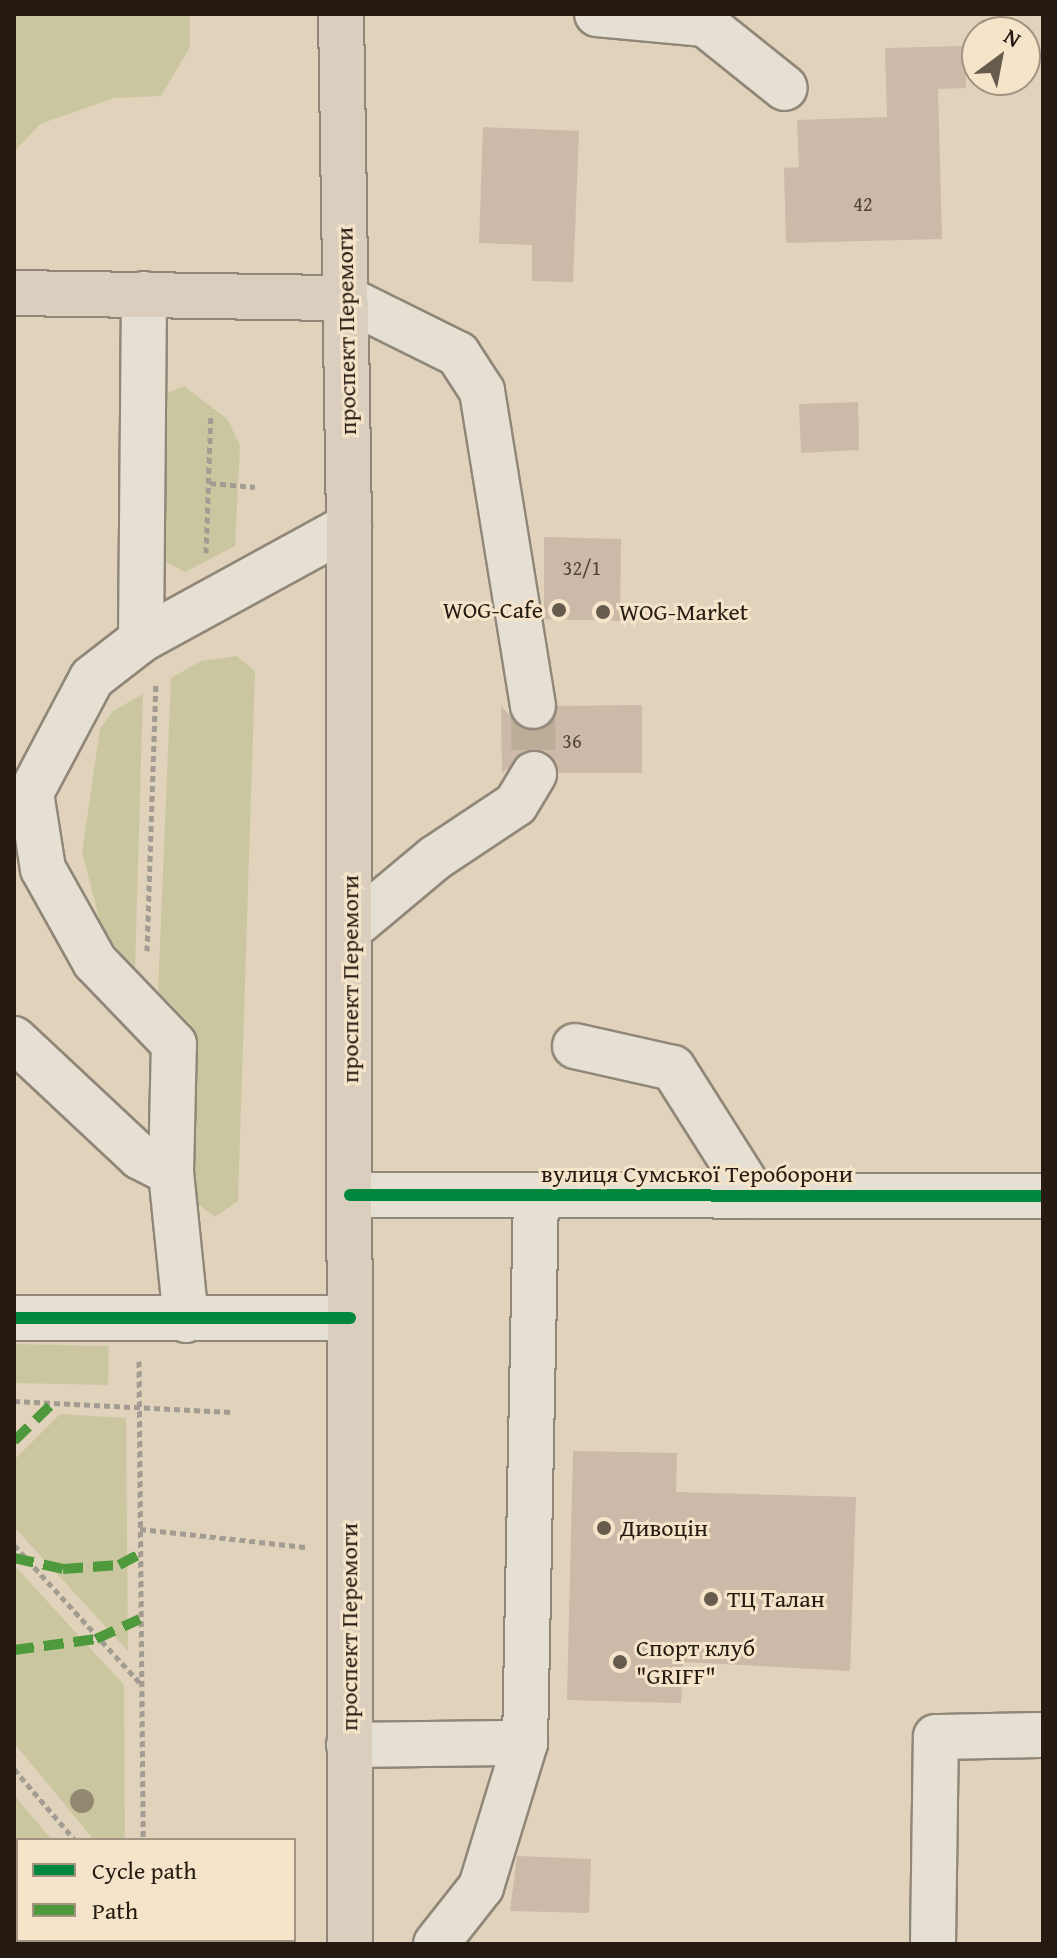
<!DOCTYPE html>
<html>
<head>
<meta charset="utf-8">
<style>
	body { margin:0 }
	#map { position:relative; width:1057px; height:1958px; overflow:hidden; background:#e1d2bb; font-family:"Gentium Book Plus",serif }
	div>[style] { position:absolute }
	.green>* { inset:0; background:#cac7a0 }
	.building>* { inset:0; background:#ccb9a7 }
	.minor-tunnel>* { height:44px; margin-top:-22px; transform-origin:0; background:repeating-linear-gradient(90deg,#bcad99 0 44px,transparent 0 66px) }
	.path>* { height:5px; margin-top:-2.5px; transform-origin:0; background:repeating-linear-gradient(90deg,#a29c92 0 6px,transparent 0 10px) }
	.roads { filter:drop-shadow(2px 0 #908778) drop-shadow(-2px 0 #908778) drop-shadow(0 2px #908778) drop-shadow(0 -2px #908778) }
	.minor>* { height:44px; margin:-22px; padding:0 22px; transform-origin:22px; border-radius:22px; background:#e6dfd3 }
	.major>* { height:44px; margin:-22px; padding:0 22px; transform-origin:22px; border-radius:22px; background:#dacfbe }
	.quiet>* { height:10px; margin-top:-5px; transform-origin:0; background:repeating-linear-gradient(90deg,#4e993c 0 20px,transparent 0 30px) }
	.cycleway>* { height:12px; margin:-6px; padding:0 6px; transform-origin:6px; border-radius:6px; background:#00873e }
	.trees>* { width:24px; height:24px; margin:-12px; border-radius:50%; background:#928872 }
	.dots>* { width:22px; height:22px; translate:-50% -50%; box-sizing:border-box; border:4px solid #f5e4c9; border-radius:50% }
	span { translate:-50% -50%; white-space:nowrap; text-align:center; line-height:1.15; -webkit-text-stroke:6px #f5e4c9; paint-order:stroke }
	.number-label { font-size:20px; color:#504237 }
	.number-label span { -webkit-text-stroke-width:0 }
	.street-label { font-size:24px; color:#261b12 }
	.poi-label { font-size:24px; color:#261b12 }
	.right { translate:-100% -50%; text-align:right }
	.left { translate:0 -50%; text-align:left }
	.frame { position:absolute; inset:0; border:16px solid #261b12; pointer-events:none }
	.legend { position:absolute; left:16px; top:1838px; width:280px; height:104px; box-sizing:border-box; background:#f5e4c9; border:2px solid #a29480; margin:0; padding:10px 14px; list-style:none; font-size:24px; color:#261b12 }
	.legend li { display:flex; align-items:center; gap:16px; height:40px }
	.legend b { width:40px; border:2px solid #a29480 }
	.north { position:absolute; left:961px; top:16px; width:80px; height:80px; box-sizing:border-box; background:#f5e4c9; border:2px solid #a29480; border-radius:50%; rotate:32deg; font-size:22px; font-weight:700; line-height:32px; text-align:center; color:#261b12 }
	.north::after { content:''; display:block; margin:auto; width:28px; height:36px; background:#675b4d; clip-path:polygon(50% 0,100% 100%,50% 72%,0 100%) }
</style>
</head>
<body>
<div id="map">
	<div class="green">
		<i style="clip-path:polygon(14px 14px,190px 14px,190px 47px,161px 96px,114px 98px,40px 124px,14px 152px)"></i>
		<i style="clip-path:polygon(184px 386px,227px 419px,240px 445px,235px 546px,185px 572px,162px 560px,162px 409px,168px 393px)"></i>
		<i style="clip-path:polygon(237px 656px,255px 671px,238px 1201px,215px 1217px,193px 1200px,194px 1028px,158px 991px,171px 678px,201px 661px)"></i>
		<i style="clip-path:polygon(143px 694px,135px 969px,102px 930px,82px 852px,100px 729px,113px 711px)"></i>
		<i style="clip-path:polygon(14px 1344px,109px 1346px,108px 1385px,14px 1383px)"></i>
		<i style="clip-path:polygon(60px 1414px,126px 1418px,128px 1651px,14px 1527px,14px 1460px)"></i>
		<i style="clip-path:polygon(14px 1565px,124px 1685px,125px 1840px,94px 1840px,14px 1743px)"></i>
		<i style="clip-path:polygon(14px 1795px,52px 1840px,18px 1840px,18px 1889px)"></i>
	</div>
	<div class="building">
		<i style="clip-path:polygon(965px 46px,966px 88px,938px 89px,942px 239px,786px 243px,784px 168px,799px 167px,797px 120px,887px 117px,885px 48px)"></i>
		<i style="clip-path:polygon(483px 127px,579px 131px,573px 282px,532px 281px,532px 245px,479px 243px)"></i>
		<i style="clip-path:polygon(858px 402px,859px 450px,801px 453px,799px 404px)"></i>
		<i style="clip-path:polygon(544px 537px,621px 539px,620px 621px,544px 619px)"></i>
		<i style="clip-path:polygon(642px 705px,642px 773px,559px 773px,547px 753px,534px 749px,502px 773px,501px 706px,523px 729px,536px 731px,549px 725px,557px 706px)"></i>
		<i style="clip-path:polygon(573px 1451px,677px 1453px,676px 1492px,856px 1497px,850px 1671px,683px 1662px,681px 1703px,567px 1700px)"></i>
		<i style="clip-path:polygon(517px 1856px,591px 1859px,589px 1913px,510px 1911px)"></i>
	</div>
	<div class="minor-tunnel">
		<i style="left:533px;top:706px;width:68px;rotate:89.2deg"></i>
	</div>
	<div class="path">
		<i style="left:210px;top:483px;width:45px;rotate:5.1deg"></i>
		<i style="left:206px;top:553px;width:140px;rotate:-88deg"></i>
		<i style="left:147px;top:951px;width:266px;rotate:-88.1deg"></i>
		<i style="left:139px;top:1361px;width:479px;rotate:89.5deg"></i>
		<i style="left:14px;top:1401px;width:218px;rotate:2.9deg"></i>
		<i style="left:140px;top:1529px;width:168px;rotate:6.2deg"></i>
		<i style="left:14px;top:1545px;width:187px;rotate:47.6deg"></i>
		<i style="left:14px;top:1769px;width:94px;rotate:49.3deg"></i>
		<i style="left:14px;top:1912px;width:4px"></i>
		<i style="left:144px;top:1940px;width:4px;rotate:90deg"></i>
	</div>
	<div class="roads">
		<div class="minor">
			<i style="left:597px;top:14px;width:108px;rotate:5.3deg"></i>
			<i style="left:705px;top:24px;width:102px;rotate:38.7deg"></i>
			<i style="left:345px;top:298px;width:126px;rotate:26.4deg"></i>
			<i style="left:458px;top:354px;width:44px;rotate:57deg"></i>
			<i style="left:482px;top:391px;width:319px;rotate:80.8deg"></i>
			<i style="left:141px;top:640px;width:346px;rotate:-89.5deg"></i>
			<i style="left:350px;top:929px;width:111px;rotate:-39.9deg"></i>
			<i style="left:435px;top:858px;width:97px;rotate:-33.7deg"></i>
			<i style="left:516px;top:804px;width:35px;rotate:-59deg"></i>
			<i style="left:14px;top:1039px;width:173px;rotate:43.1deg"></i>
			<i style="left:140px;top:1157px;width:35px;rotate:27deg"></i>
			<i style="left:575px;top:1046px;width:100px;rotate:12.7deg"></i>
			<i style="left:673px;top:1068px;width:151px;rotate:57.7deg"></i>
			<i style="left:350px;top:1195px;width:693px;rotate:0.08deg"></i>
			<i style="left:14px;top:1318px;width:336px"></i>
			<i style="left:186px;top:1320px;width:148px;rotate:-95.8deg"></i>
			<i style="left:171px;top:1173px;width:129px;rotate:-88.7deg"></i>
			<i style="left:174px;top:1044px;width:114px;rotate:-133.9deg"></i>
			<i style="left:95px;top:962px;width:107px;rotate:-119.2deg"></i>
			<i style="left:43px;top:869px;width:77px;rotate:-99deg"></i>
			<i style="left:31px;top:793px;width:130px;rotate:-62.1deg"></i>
			<i style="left:92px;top:678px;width:62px;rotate:-37.8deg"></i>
			<i style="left:141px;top:640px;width:237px;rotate:-28.7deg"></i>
			<i style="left:349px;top:1745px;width:176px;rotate:-0.7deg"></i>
			<i style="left:436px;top:1944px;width:73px;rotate:-51.7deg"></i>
			<i style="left:481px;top:1887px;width:151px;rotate:-73deg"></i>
			<i style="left:525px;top:1743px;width:546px;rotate:-88.85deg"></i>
			<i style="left:933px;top:1944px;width:207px;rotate:-89.2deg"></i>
			<i style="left:936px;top:1737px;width:107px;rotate:-1.1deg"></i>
		</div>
		<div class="major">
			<i style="left:341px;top:14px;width:512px;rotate:89.1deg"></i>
			<i style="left:349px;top:526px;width:1418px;rotate:89.96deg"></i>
			<i style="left:14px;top:293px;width:331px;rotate:0.9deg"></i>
		</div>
	</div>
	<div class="quiet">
		<i style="left:14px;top:1441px;width:54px;rotate:-44.3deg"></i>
		<i style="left:14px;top:1558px;width:50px;rotate:12.7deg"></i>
		<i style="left:63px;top:1569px;width:56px;rotate:-4.1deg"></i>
		<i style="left:119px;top:1565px;width:24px;rotate:-28deg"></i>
		<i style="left:14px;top:1650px;width:83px;rotate:-7.6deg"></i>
		<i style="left:96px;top:1639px;width:48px;rotate:-24.4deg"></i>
	</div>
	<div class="cycleway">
		<i style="left:350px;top:1195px;width:693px;rotate:0.08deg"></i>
		<i style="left:14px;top:1318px;width:336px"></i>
	</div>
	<div class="trees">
		<i style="left:82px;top:1801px"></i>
	</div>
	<div class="dots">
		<i style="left:559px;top:610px;background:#675b4d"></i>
		<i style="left:603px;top:612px;background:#675b4d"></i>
		<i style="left:604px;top:1528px;background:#675b4d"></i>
		<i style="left:711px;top:1599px;background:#675b4d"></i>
		<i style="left:620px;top:1662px;background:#675b4d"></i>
	</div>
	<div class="number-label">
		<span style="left:863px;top:203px">42</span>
		<span style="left:582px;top:567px">32/1</span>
		<span style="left:572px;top:740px">36</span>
	</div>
	<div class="street-label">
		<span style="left:346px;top:331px;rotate:-91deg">проспект Перемоги</span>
		<span style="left:350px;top:979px;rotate:-90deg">проспект Перемоги</span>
		<span style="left:697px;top:1174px">вулиця Сумської Тероборони</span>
		<span style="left:349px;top:1627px;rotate:-90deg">проспект Перемоги</span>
	</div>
	<div class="poi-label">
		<span class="right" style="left:543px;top:610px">WOG-Cafe</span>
		<span class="left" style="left:619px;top:612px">WOG-Market</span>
		<span class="left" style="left:620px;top:1528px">Дивоцін</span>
		<span class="left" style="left:727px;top:1599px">ТЦ Талан</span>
		<span class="left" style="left:636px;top:1662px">Спорт клуб<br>"GRIFF"</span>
	</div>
	<div class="frame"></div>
	<ul class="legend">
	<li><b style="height:10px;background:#00873e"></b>Cycle path</li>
	<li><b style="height:10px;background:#4e993c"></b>Path</li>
	</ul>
	<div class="north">N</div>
</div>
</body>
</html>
